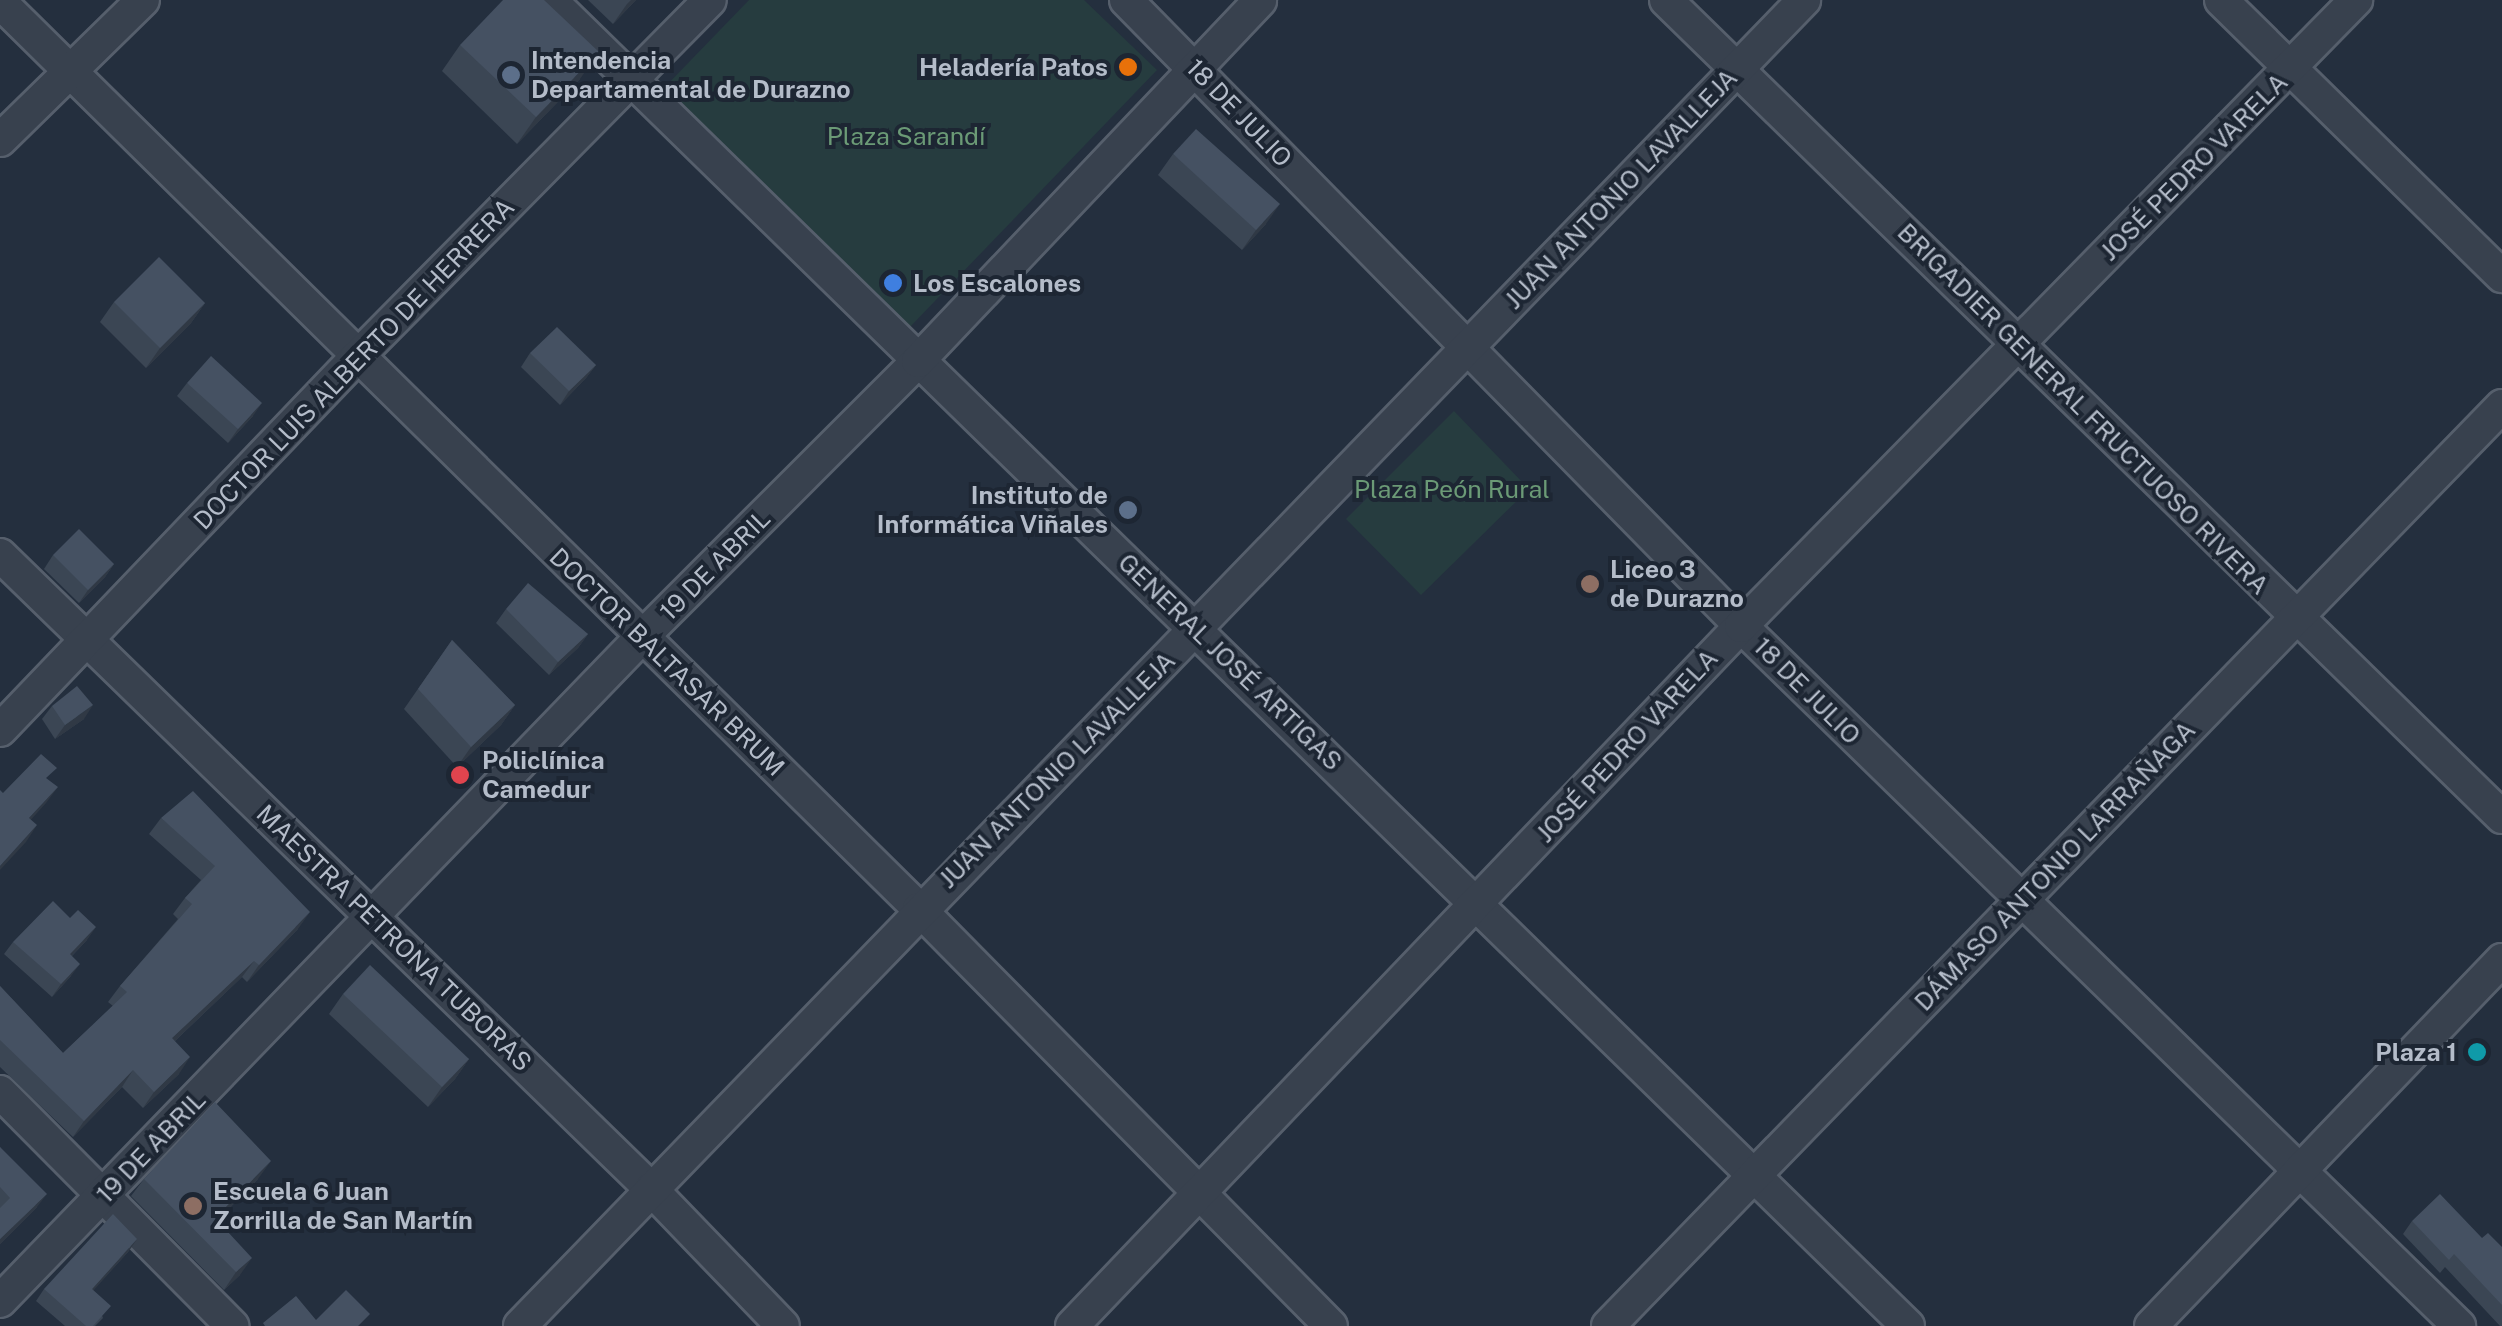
<!DOCTYPE html>
<html>
<head>
<meta charset="utf-8">
<style>
	body { margin:0 }
	#map { position:relative; width:2502px; height:1326px; overflow:hidden; background:#242f3e; font-family:"Public Sans",sans-serif }
	div>[style] { position:absolute }
	.green>* { inset:0; background:#263c3f }
	.roads { filter:drop-shadow(2px 0 #565f6c) drop-shadow(-2px 0 #565f6c) drop-shadow(0 2px #565f6c) drop-shadow(0 -2px #565f6c) }
	.minor>* { height:32px; margin:-16px; padding:0 16px; transform-origin:16px; border-radius:16px; background:#38414e }
	.wall>* { inset:0; background:#3b4654 }
	.shaded-wall>* { inset:0; background:#303945 }
	.building>* { inset:0; background:#455162 }
	.dots>* { width:28px; height:28px; translate:-50% -50%; box-sizing:border-box; border:5px solid #1d2633; border-radius:50% }
	span { translate:-50% -50%; white-space:nowrap; text-align:center; line-height:1.15; -webkit-text-stroke:8px #1d2633; paint-order:stroke }
	.poi-label { font-size:25px; color:#b4bcc9; font-weight:700 }
	.left { translate:0 -50%; text-align:left }
	.right { translate:-100% -50%; text-align:right }
	.street-label { font-size:25px; color:#b4bcc9 }
	.park-label { font-size:25px; color:#6b9a76 }
</style>
</head>
<body>
<div id="map">
	<div class="green">
		<i style="clip-path:polygon(749px 0,1084px 0,1157px 70px,910px 327px,662px 90px)"></i>
		<i style="clip-path:polygon(1454px 411px,1529px 489px,1421px 595px,1346px 519px)"></i>
	</div>
	<div class="roads">
		<div class="minor">
			<i style="left:550px;top:0;width:1898px;rotate:44.32deg"></i>
			<i style="left:1126px;top:0;width:878px;rotate:45.51deg"></i>
			<i style="left:1741px;top:626px;width:1003px;rotate:44.27deg"></i>
			<i style="left:1666px;top:0;width:1169px;rotate:44.34deg"></i>
			<i style="left:2221px;top:0;width:394px;rotate:44.5deg"></i>
			<i style="left:0;top:2px;width:1291px;rotate:44.62deg"></i>
			<i style="left:919px;top:909px;width:586px;rotate:45.35deg"></i>
			<i style="left:0;top:140px;width:200px;rotate:-44.4deg"></i>
			<i style="left:0;top:555px;width:909px;rotate:44.24deg"></i>
			<i style="left:651px;top:1189px;width:190px;rotate:46.1deg"></i>
			<i style="left:0;top:730px;width:515px;rotate:-46.26deg"></i>
			<i style="left:356px;top:358px;width:503px;rotate:-45.32deg"></i>
			<i style="left:0;top:1092px;width:330px;rotate:45.2deg"></i>
			<i style="left:0;top:1301px;width:924px;rotate:-45.97deg"></i>
			<i style="left:642px;top:637px;width:390px;rotate:-45deg"></i>
			<i style="left:918px;top:361px;width:497px;rotate:-46.5deg"></i>
			<i style="left:520px;top:1326px;width:1846px;rotate:-45.92deg"></i>
			<i style="left:1072px;top:1326px;width:968px;rotate:-46.3deg"></i>
			<i style="left:1741px;top:626px;width:878px;rotate:-45.51deg"></i>
			<i style="left:1608px;top:1326px;width:1283px;rotate:-45.82deg"></i>
			<i style="left:2151px;top:1326px;width:507px;rotate:-46.2deg"></i>
		</div>
	</div>
	<div class="wall">
		<i style="clip-path:polygon(588px 0,636px 0,613px 24px)"></i>
		<i style="clip-path:polygon(460px 45px,580px 79px,517px 144px,442px 71px)"></i>
		<i style="clip-path:polygon(1173px 154px,1266px 224px,1242px 250px,1158px 175px)"></i>
		<i style="clip-path:polygon(114px 302px,205px 303px,191px 323px,146px 368px,100px 322px)"></i>
		<i style="clip-path:polygon(530px 353px,596px 365px,586px 378px,560px 405px,521px 367px)"></i>
		<i style="clip-path:polygon(187px 383px,253px 416px,228px 443px,177px 396px)"></i>
		<i style="clip-path:polygon(53px 555px,114px 564px,105px 577px,79px 603px,44px 569px)"></i>
		<i style="clip-path:polygon(506px 609px,588px 634px,578px 648px,549px 675px,496px 623px)"></i>
		<i style="clip-path:polygon(452px 640px,515px 705px,501px 725px,457px 767px,404px 709px)"></i>
		<i style="clip-path:polygon(52px 706px,84px 719px,55px 739px,42px 719px)"></i>
		<i style="clip-path:polygon(161px 818px,298px 929px,247px 982px,242px 977px,175px 1041px,179px 1074px,143px 1108px,122px 1087px,73px 1137px,0 1067px,0 986px,63px 1053px,113px 1006px,108px 1002px,120px 986px,178px 919px,173px 914px,185px 898px,201px 880px,149px 834px)"></i>
		<i style="clip-path:polygon(87px 940px,72px 956px,71px 976px,52px 997px,4px 954px,13px 942px)"></i>
		<i style="clip-path:polygon(343px 994px,469px 1059px,455px 1079px,428px 1107px,329px 1014px)"></i>
		<i style="clip-path:polygon(0 1147px,37px 1207px,0 1244px)"></i>
		<i style="clip-path:polygon(144px 1179px,258px 1179px,218px 1220px,240px 1275px,224px 1290px,131px 1196px)"></i>
		<i style="clip-path:polygon(2412px 1221px,2482px 1238px,2502px 1247px,2502px 1326px,2500px 1326px,2445px 1267px,2440px 1273px,2403px 1234px)"></i>
		<i style="clip-path:polygon(129px 1251px,93px 1290px,103px 1318px,95px 1326px,65px 1326px,36px 1301px,44px 1289px)"></i>
	</div>
	<div class="shaded-wall">
		<i style="clip-path:polygon(631px 0,636px 0,613px 24px,627px 4px)"></i>
		<i style="clip-path:polygon(599px 52px,580px 79px,517px 144px,536px 117px)"></i>
		<i style="clip-path:polygon(1280px 204px,1266px 224px,1242px 250px,1256px 230px)"></i>
		<i style="clip-path:polygon(205px 303px,191px 323px,146px 368px,160px 348px)"></i>
		<i style="clip-path:polygon(596px 365px,586px 378px,560px 405px,569px 391px)"></i>
		<i style="clip-path:polygon(262px 403px,253px 416px,228px 443px,238px 429px)"></i>
		<i style="clip-path:polygon(114px 564px,105px 577px,79px 603px,88px 590px)"></i>
		<i style="clip-path:polygon(588px 634px,578px 648px,549px 675px,558px 662px)"></i>
		<i style="clip-path:polygon(93px 705px,84px 719px,55px 739px,65px 725px)"></i>
		<i style="clip-path:polygon(515px 705px,501px 725px,457px 767px,471px 747px)"></i>
		<i style="clip-path:polygon(58px 787px,46px 803px,18px 834px,29px 818px)"></i>
		<i style="clip-path:polygon(37px 825px,26px 842px,0 870px,0 866px)"></i>
		<i style="clip-path:polygon(310px 912px,298px 929px,247px 982px,259px 965px)"></i>
		<i style="clip-path:polygon(96px 927px,87px 940px,61px 967px,70px 954px)"></i>
		<i style="clip-path:polygon(254px 961px,242px 977px,160px 1055px,172px 1038px)"></i>
		<i style="clip-path:polygon(80px 964px,71px 976px,52px 997px,61px 984px)"></i>
		<i style="clip-path:polygon(190px 1057px,179px 1074px,143px 1108px,154px 1092px)"></i>
		<i style="clip-path:polygon(469px 1059px,455px 1079px,428px 1107px,442px 1087px)"></i>
		<i style="clip-path:polygon(133px 1070px,122px 1087px,73px 1137px,84px 1121px)"></i>
		<i style="clip-path:polygon(271px 1161px,258px 1179px,203px 1235px,215px 1218px)"></i>
		<i style="clip-path:polygon(47px 1194px,37px 1207px,0 1244px,0 1239px)"></i>
		<i style="clip-path:polygon(137px 1239px,129px 1251px,84px 1301px,92px 1289px)"></i>
		<i style="clip-path:polygon(252px 1258px,240px 1275px,224px 1290px,236px 1272px)"></i>
	</div>
	<div class="building">
		<i style="clip-path:polygon(503px 0,544px 0,599px 52px,536px 117px,460px 45px)"></i>
		<i style="clip-path:polygon(1196px 129px,1280px 204px,1256px 230px,1173px 154px)"></i>
		<i style="clip-path:polygon(159px 257px,205px 303px,160px 348px,114px 302px)"></i>
		<i style="clip-path:polygon(557px 327px,596px 365px,569px 391px,530px 353px)"></i>
		<i style="clip-path:polygon(211px 356px,262px 403px,238px 429px,187px 383px)"></i>
		<i style="clip-path:polygon(79px 529px,114px 564px,88px 590px,53px 555px)"></i>
		<i style="clip-path:polygon(528px 583px,588px 634px,558px 662px,506px 609px)"></i>
		<i style="clip-path:polygon(452px 640px,515px 705px,471px 747px,418px 689px)"></i>
		<i style="clip-path:polygon(77px 686px,93px 705px,65px 725px,52px 706px)"></i>
		<i style="clip-path:polygon(41px 754px,57px 768px,46px 778px,58px 787px,29px 818px,37px 825px,0 866px,0 790px,3px 793px)"></i>
		<i style="clip-path:polygon(193px 791px,310px 912px,259px 965px,254px 961px,172px 1038px,190px 1057px,154px 1092px,133px 1070px,84px 1121px,0 1040px,0 986px,63px 1053px,127px 992px,120px 986px,192px 904px,185px 898px,215px 866px,161px 818px)"></i>
		<i style="clip-path:polygon(53px 901px,70px 918px,78px 910px,96px 927px,70px 954px,80px 964px,61px 984px,13px 942px)"></i>
		<i style="clip-path:polygon(370px 965px,469px 1059px,442px 1087px,343px 994px)"></i>
		<i style="clip-path:polygon(215px 1102px,271px 1161px,215px 1218px,252px 1258px,236px 1272px,144px 1179px)"></i>
		<i style="clip-path:polygon(0 1147px,47px 1194px,0 1239px,0 1208px,10px 1198px,0 1187px)"></i>
		<i style="clip-path:polygon(2440px 1194px,2482px 1238px,2488px 1233px,2502px 1247px,2502px 1305px,2454px 1254px,2449px 1260px,2412px 1221px)"></i>
		<i style="clip-path:polygon(113px 1214px,137px 1239px,92px 1289px,111px 1306px,93px 1326px,86px 1326px,44px 1289px)"></i>
		<i style="clip-path:polygon(346px 1290px,370px 1314px,358px 1326px,265px 1326px,263px 1323px,296px 1296px,316px 1320px)"></i>
	</div>
	<div class="dots">
		<i style="left:1128px;top:67px;background:#e8710a"></i>
		<i style="left:511px;top:75px;background:#5c6f8a"></i>
		<i style="left:893px;top:283px;background:#3f7fe0"></i>
		<i style="left:1128px;top:510px;background:#5c6f8a"></i>
		<i style="left:1590px;top:584px;background:#8d6e63"></i>
		<i style="left:460px;top:775px;background:#e0444e"></i>
		<i style="left:2477px;top:1052px;background:#0f9aa8"></i>
		<i style="left:193px;top:1206px;background:#8d6e63"></i>
	</div>
	<div class="poi-label">
		<span class="left" style="left:531px;top:75px">Intendencia<br>Departamental de Durazno</span>
		<span class="right" style="left:1108px;top:67px">Heladería Patos</span>
		<span class="left" style="left:913px;top:283px">Los Escalones</span>
		<span class="right" style="left:1108px;top:510px">Instituto de<br>Informática Viñales</span>
		<span class="left" style="left:1610px;top:584px">Liceo 3<br>de Durazno</span>
		<span class="left" style="left:482px;top:775px">Policlínica<br>Camedur</span>
		<span class="right" style="left:2457px;top:1052px">Plaza 1</span>
		<span class="left" style="left:213px;top:1206px">Escuela 6 Juan<br>Zorrilla de San Martín</span>
	</div>
	<div class="street-label">
		<span style="left:1239px;top:113px;rotate:46deg">18 DE JULIO</span>
		<span style="left:2194px;top:167px;rotate:-45deg">JOSÉ PEDRO VARELA</span>
		<span style="left:1621px;top:189px;rotate:-46deg">JUAN ANTONIO LAVALLEJA</span>
		<span style="left:354px;top:364px;rotate:-46deg">DOCTOR LUIS ALBERTO DE HERRERA</span>
		<span style="left:2083px;top:409px;rotate:45deg">BRIGADIER GENERAL FRUCTUOSO RIVERA</span>
		<span style="left:715px;top:565px;rotate:-45deg">19 DE ABRIL</span>
		<span style="left:667px;top:662px;rotate:44deg">DOCTOR BALTASAR BRUM</span>
		<span style="left:1230px;top:662px;rotate:44deg">GENERAL JOSÉ ARTIGAS</span>
		<span style="left:1807px;top:691px;rotate:45deg">18 DE JULIO</span>
		<span style="left:1627px;top:746px;rotate:-47deg">JOSÉ PEDRO VARELA</span>
		<span style="left:1057px;top:770px;rotate:-45deg">JUAN ANTONIO LAVALLEJA</span>
		<span style="left:2055px;top:866px;rotate:-46deg">DÁMASO ANTONIO LARRAÑAGA</span>
		<span style="left:394px;top:938px;rotate:44deg">MAESTRA PETRONA TUBORAS</span>
		<span style="left:151px;top:1147px;rotate:-46deg">19 DE ABRIL</span>
	</div>
	<div class="park-label">
		<span style="left:906px;top:136px">Plaza Sarandí</span>
		<span style="left:1452px;top:489px">Plaza Peón Rural</span>
	</div>
</div>
</body>
</html>
